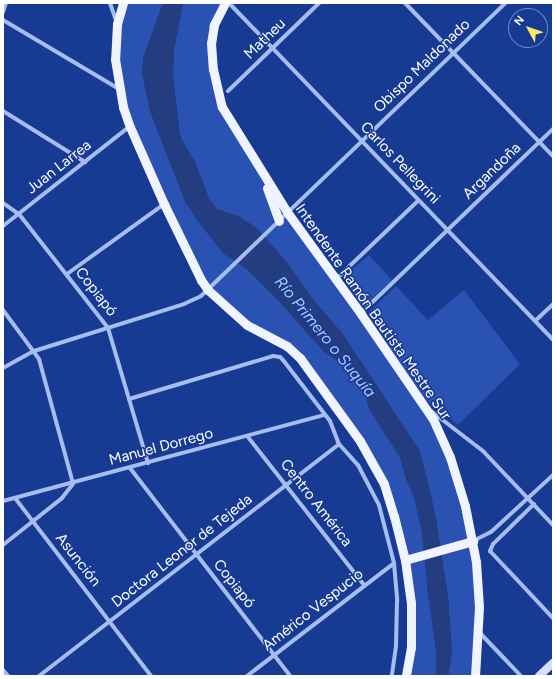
<!DOCTYPE html>
<html>
<head>
<meta charset="utf-8">
<style>
	body { margin:0 }
	#map { position:relative; width:556px; height:679px; overflow:hidden; background:#173a93; font-family:Figtree,sans-serif }
	div>[style] { position:absolute }
	.green>* { inset:0; background:#2a52b2 }
	.water>* { inset:0; background:#233d80 }
	.minor>* { height:4px; margin:-2px; padding:0 2px; transform-origin:2px; border-radius:2px; background:#a7bdf0 }
	.secondary>* { height:8px; margin:-4px; padding:0 4px; transform-origin:4px; border-radius:4px; background:#d5e0fb }
	.primary>* { height:9px; margin:-4.5px; padding:0 4.5px; transform-origin:4.5px; border-radius:4.5px; background:#f0f4ff }
	span { translate:-50% -50%; white-space:nowrap; text-align:center; line-height:1.15; -webkit-text-stroke:3px #173a93; paint-order:stroke }
	.street-label { font-size:15px; color:#fff }
	.water-label { font-size:16px; color:#b3c8f7; font-style:italic }
	.frame { position:absolute; inset:0; border:4px solid #fff; pointer-events:none }
	.north { position:absolute; left:508px; top:8px; width:40px; height:40px; box-sizing:border-box; background:#173a93; border:1px solid #7489be; border-radius:50%; rotate:310deg; font-size:11px; font-weight:700; line-height:16px; text-align:center; color:#fff }
	.north::after { content:''; display:block; margin:auto; width:14px; height:18px; background:#ffeb66; clip-path:polygon(50% 0,100% 100%,50% 72%,0 100%) }
</style>
</head>
<body>
<div id="map">
	<div class="green">
		<i style="clip-path:polygon(123px 3px,163px 3px,144px 55px,142px 73px,150px 111px,181px 191px,196px 219px,224px 254px,247px 269px,282px 304px,324px 352px,344px 365px,366px 397px,368px 406px,379px 425px,400px 457px,406px 479px,414px 496px,422px 532px,428px 593px,436px 649px,436px 676px,406px 676px,411px 603px,384px 484px,301px 358px,257px 332px,208px 290px,130px 127px,115px 59px)"></i>
		<i style="clip-path:polygon(183px 3px,225px 3px,212px 38px,222px 107px,438px 429px,476px 562px,475px 676px,448px 676px,452px 652px,448px 597px,436px 519px,428px 482px,419px 450px,342px 333px,316px 303px,287px 263px,258px 229px,240px 217px,217px 209px,209px 199px,195px 162px,180px 137px,173px 75px,174px 49px)"></i>
		<i style="clip-path:polygon(369px 255px,392px 280px,362px 308px,343px 277px)"></i>
		<i style="clip-path:polygon(396px 286px,428px 320px,464px 290px,520px 364px,458px 425px,421px 396px,368px 313px)"></i>
	</div>
	<div class="water">
		<i style="clip-path:polygon(163px 3px,183px 3px,174px 49px,173px 75px,178px 130px,186px 148px,195px 162px,209px 199px,217px 209px,240px 217px,258px 229px,287px 263px,316px 303px,342px 333px,419px 450px,428px 482px,436px 519px,448px 597px,452px 652px,448px 676px,436px 676px,436px 649px,428px 593px,422px 532px,414px 497px,406px 479px,400px 457px,379px 425px,368px 406px,366px 397px,344px 365px,324px 352px,282px 304px,247px 269px,224px 254px,186px 204px,150px 111px,142px 73px,144px 56px)"></i>
	</div>
	<div class="minor">
		<i style="left:110px;top:3px;width:18px;rotate:71deg"></i>
		<i style="left:229px;top:3px;width:467px;rotate:46.1deg"></i>
		<i style="left:405px;top:3px;width:213px;rotate:46deg"></i>
		<i style="left:3px;top:12px;width:9px;rotate:-72deg"></i>
		<i style="left:3px;top:20px;width:135px;rotate:30.7deg"></i>
		<i style="left:228px;top:91px;width:127px;rotate:-44deg"></i>
		<i style="left:3px;top:111px;width:97px;rotate:31.9deg"></i>
		<i style="left:3px;top:203px;width:19px;rotate:35deg"></i>
		<i style="left:19px;top:214px;width:145px;rotate:52deg"></i>
		<i style="left:108px;top:328px;width:141px;rotate:73.5deg"></i>
		<i style="left:3px;top:226px;width:160px;rotate:-38.2deg"></i>
		<i style="left:67px;top:274px;width:120px;rotate:-35.8deg"></i>
		<i style="left:336px;top:279px;width:113px;rotate:-43.6deg"></i>
		<i style="left:3px;top:310px;width:61px;rotate:53.7deg"></i>
		<i style="left:39px;top:359px;width:129px;rotate:74.7deg"></i>
		<i style="left:361px;top:313px;width:266px;rotate:-43.8deg"></i>
		<i style="left:535px;top:321px;width:25px;rotate:-43deg"></i>
		<i style="left:3px;top:368px;width:35px;rotate:-29deg"></i>
		<i style="left:34px;top:351px;width:157px;rotate:-17.4deg"></i>
		<i style="left:184px;top:304px;width:19px;rotate:-25deg"></i>
		<i style="left:201px;top:296px;width:422px;rotate:-43.9deg"></i>
		<i style="left:129px;top:399px;width:150px;rotate:-16.6deg"></i>
		<i style="left:273px;top:356px;width:7px;rotate:8deg"></i>
		<i style="left:280px;top:357px;width:4px;rotate:45deg"></i>
		<i style="left:283px;top:360px;width:77px;rotate:52.4deg"></i>
		<i style="left:330px;top:421px;width:25px;rotate:69deg"></i>
		<i style="left:339px;top:444px;width:28px;rotate:48deg"></i>
		<i style="left:358px;top:465px;width:45px;rotate:62.3deg"></i>
		<i style="left:379px;top:505px;width:60px;rotate:75.5deg"></i>
		<i style="left:394px;top:563px;width:38px;rotate:85deg"></i>
		<i style="left:397px;top:601px;width:45px;rotate:91.3deg"></i>
		<i style="left:396px;top:646px;width:30px;rotate:98deg"></i>
		<i style="left:431px;top:411px;width:66px;rotate:37.6deg"></i>
		<i style="left:483px;top:451px;width:102px;rotate:46.6deg"></i>
		<i style="left:248px;top:437px;width:188px;rotate:51.9deg"></i>
		<i style="left:130px;top:468px;width:262px;rotate:52.4deg"></i>
		<i style="left:15px;top:498px;width:224px;rotate:52.6deg"></i>
		<i style="left:3px;top:501px;width:333px;rotate:-15deg"></i>
		<i style="left:534px;top:504px;width:57px;rotate:135.7deg"></i>
		<i style="left:493px;top:544px;width:8px;rotate:113deg"></i>
		<i style="left:490px;top:551px;width:92px;rotate:46.8deg"></i>
		<i style="left:473px;top:541px;width:20px;rotate:-27deg"></i>
		<i style="left:491px;top:532px;width:84px;rotate:-42.6deg"></i>
		<i style="left:3px;top:545px;width:75px;rotate:-38.5deg"></i>
		<i style="left:62px;top:498px;width:18px;rotate:-52deg"></i>
		<i style="left:478px;top:631px;width:62px;rotate:46.3deg"></i>
		<i style="left:3px;top:670px;width:8px;rotate:50deg"></i>
		<i style="left:39px;top:676px;width:379px;rotate:-37.7deg"></i>
		<i style="left:247px;top:676px;width:185px;rotate:-37.5deg"></i>
	</div>
	<div class="secondary">
		<i style="left:539px;top:676px;width:19px;rotate:-43deg"></i>
	</div>
	<div class="primary">
		<i style="left:123px;top:3px;width:22px;rotate:106deg"></i>
		<i style="left:117px;top:24px;width:35px;rotate:93deg"></i>
		<i style="left:115px;top:59px;width:49px;rotate:80.5deg"></i>
		<i style="left:123px;top:107px;width:21px;rotate:71deg"></i>
		<i style="left:130px;top:127px;width:84px;rotate:66.2deg"></i>
		<i style="left:164px;top:204px;width:85px;rotate:64deg"></i>
		<i style="left:201px;top:280px;width:12px;rotate:55deg"></i>
		<i style="left:208px;top:290px;width:52px;rotate:41.9deg"></i>
		<i style="left:247px;top:325px;width:45px;rotate:27.7deg"></i>
		<i style="left:287px;top:346px;width:18px;rotate:43deg"></i>
		<i style="left:300px;top:358px;width:102px;rotate:54.1deg"></i>
		<i style="left:360px;top:441px;width:49px;rotate:60.8deg"></i>
		<i style="left:384px;top:484px;width:34px;rotate:73deg"></i>
		<i style="left:394px;top:516px;width:45px;rotate:76deg"></i>
		<i style="left:405px;top:560px;width:43px;rotate:82.1deg"></i>
		<i style="left:411px;top:603px;width:44px;rotate:90deg"></i>
		<i style="left:411px;top:647px;width:29px;rotate:100deg"></i>
		<i style="left:225px;top:3px;width:25px;rotate:117deg"></i>
		<i style="left:214px;top:25px;width:18px;rotate:99deg"></i>
		<i style="left:211px;top:43px;width:26px;rotate:86deg"></i>
		<i style="left:213px;top:69px;width:39px;rotate:77deg"></i>
		<i style="left:222px;top:107px;width:123px;rotate:58.2deg"></i>
		<i style="left:287px;top:212px;width:126px;rotate:54deg"></i>
		<i style="left:361px;top:314px;width:127px;rotate:55.6deg"></i>
		<i style="left:433px;top:419px;width:42px;rotate:65.9deg"></i>
		<i style="left:450px;top:457px;width:51px;rotate:73deg"></i>
		<i style="left:465px;top:506px;width:57px;rotate:78.9deg"></i>
		<i style="left:476px;top:562px;width:45px;rotate:86.2deg"></i>
		<i style="left:479px;top:607px;width:69px;rotate:93.3deg"></i>
		<i style="left:267px;top:188px;width:35px;rotate:70deg"></i>
		<i style="left:405px;top:560px;width:71px;rotate:-15.6deg"></i>
	</div>
	<div class="street-label">
		<span style="left:265px;top:39px;rotate:-44deg">Matheu</span>
		<span style="left:422px;top:66px;rotate:-44deg">Obispo Maldonado</span>
		<span style="left:400px;top:163px;rotate:46deg">Carlos Pellegrini</span>
		<span style="left:59px;top:167px;rotate:-38deg">Juan Larrea</span>
		<span style="left:492px;top:171px;rotate:-44deg">Argandoña</span>
		<span style="left:96px;top:292px;rotate:52deg">Copiapó</span>
		<span style="left:373px;top:312px;rotate:55deg">Intendente Ramón Bautista Mestre Sur</span>
		<span style="left:161px;top:447px;rotate:-15deg">Manuel Dorrego</span>
		<span style="left:316px;top:503px;rotate:52deg">Centro América</span>
		<span style="left:182px;top:551px;rotate:-38deg">Doctora Leonor de Tejeda</span>
		<span style="left:78px;top:560px;rotate:52deg">Asunción</span>
		<span style="left:234px;top:584px;rotate:52deg">Copiapó</span>
		<span style="left:313px;top:610px;rotate:-38deg">Américo Vespucio</span>
	</div>
	<div class="water-label">
		<span style="left:325px;top:337px;rotate:51deg">Río Primero o Suquía</span>
	</div>
	<div class="frame"></div>
	<div class="north">N</div>
</div>
</body>
</html>
